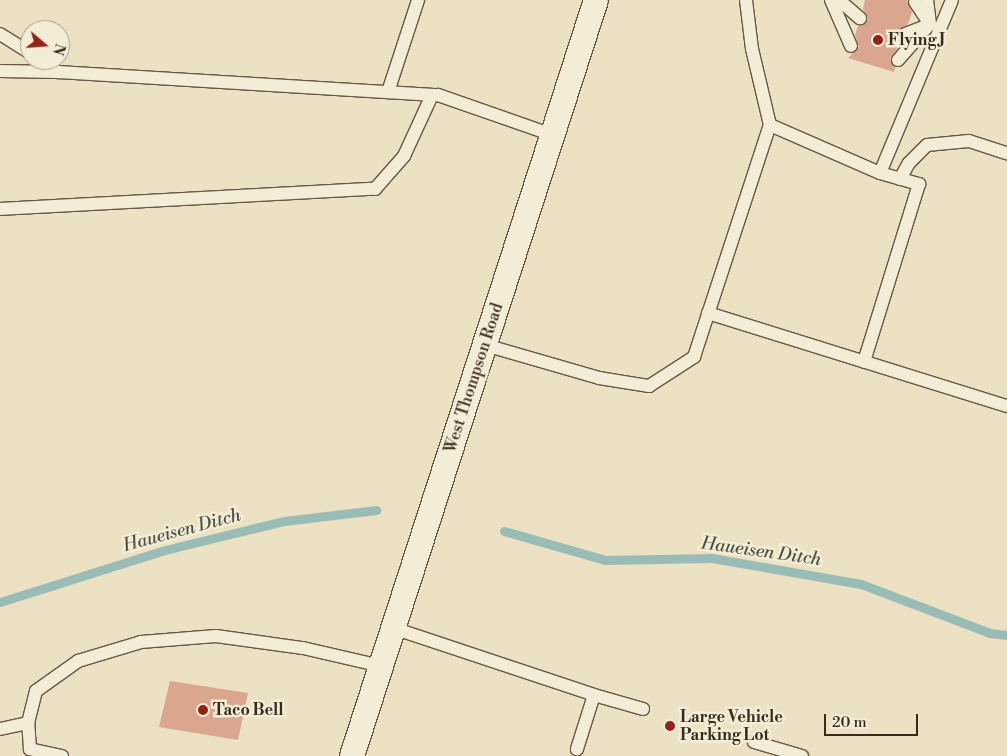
<!DOCTYPE html>
<html>
<head>
<meta charset="utf-8">
<style>
	body { margin:0 }
	#map { position:relative; width:1007px; height:756px; overflow:hidden; background:#ece1c2; font-family:"Libre Bodoni",serif }
	div>[style] { position:absolute }
	.stream>* { height:9px; margin:-4.5px; padding:0 4.5px; transform-origin:4.5px; border-radius:4.5px; background:#99bdb6 }
	.building>* { inset:0; background:#dba68f }
	.roads { filter:drop-shadow(1px 0 #655844) drop-shadow(-1px 0 #655844) drop-shadow(0 1px #655844) drop-shadow(0 -1px #655844) }
	.service>* { height:12px; margin:-6px; padding:0 6px; transform-origin:6px; border-radius:6px; background:#f3ecd7 }
	.minor>* { height:24px; margin:-12px; padding:0 12px; transform-origin:12px; border-radius:12px; background:#f3ecd7 }
	.dots>* { width:14px; height:14px; translate:-50% -50%; box-sizing:border-box; border:2px solid #f3ecd7; border-radius:50% }
	span { translate:-50% -50%; white-space:nowrap; text-align:center; line-height:1.15; -webkit-text-stroke:5px #f3ecd7; paint-order:stroke }
	.poi-label { font-size:16px; color:#382a1a; font-weight:700 }
	.left { translate:0 -50%; text-align:left }
	.street-label { font-size:16px; color:#382a1a }
	.water-label { font-size:18px; color:#504f41; font-style:italic }
	.north { position:absolute; left:20px; top:20px; width:50px; height:50px; box-sizing:border-box; background:#f3ecd7; border:1px solid #a89e8b; border-radius:50%; rotate:108deg; font-size:14px; font-weight:700; line-height:20px; text-align:center; color:#382a1a }
	.north::after { content:''; display:block; margin:auto; width:18px; height:22px; background:#8f2418; clip-path:polygon(50% 0,100% 100%,50% 72%,0 100%) }
	.scale { position:absolute; left:824px; top:714px; width:94px; height:22px; box-sizing:border-box; border:2px solid #382a1a; border-top:0; padding-left:6px; font-size:15px; line-height:18px; white-space:nowrap; color:#382a1a; -webkit-text-stroke:4px #f3ecd7; paint-order:stroke }
</style>
</head>
<body>
<div id="map">
	<div class="stream">
		<i style="left:504px;top:531px;width:105px;rotate:16deg"></i>
		<i style="left:605px;top:560px;width:107px;rotate:-1.1deg"></i>
		<i style="left:712px;top:558px;width:151px;rotate:9.9deg"></i>
		<i style="left:861px;top:584px;width:138px;rotate:20.8deg"></i>
		<i style="left:990px;top:633px;width:17px;rotate:7deg"></i>
		<i style="left:0;top:602px;width:173px;rotate:-17.5deg"></i>
		<i style="left:165px;top:550px;width:122px;rotate:-13.7deg"></i>
		<i style="left:284px;top:521px;width:93px;rotate:-6.8deg"></i>
	</div>
	<div class="building">
		<i style="clip-path:polygon(865px 0,907px 0,912px 12px,908px 24px,897px 32px,903px 42px,890px 58px,895px 68px,894px 72px,848px 58px,859px 47px,855px 35px,858px 26px,868px 20px,863px 9px)"></i>
		<i style="clip-path:polygon(170px 681px,248px 693px,238px 740px,159px 727px)"></i>
	</div>
	<div class="roads">
		<div class="service">
			<i style="left:831px;top:0;width:50px;rotate:66.5deg"></i>
			<i style="left:839px;top:0;width:28px;rotate:41deg"></i>
			<i style="left:915px;top:2px;width:23px;rotate:56deg"></i>
			<i style="left:0;top:34px;width:36px;rotate:32deg"></i>
			<i style="left:905px;top:34px;width:25px;rotate:-21deg"></i>
			<i style="left:40px;top:60px;width:22px;rotate:34deg"></i>
			<i style="left:58px;top:72px;width:381px;rotate:3.5deg"></i>
			<i style="left:438px;top:95px;width:122px;rotate:19.2deg"></i>
			<i style="left:898px;top:60px;width:48px;rotate:-48.4deg"></i>
			<i style="left:930px;top:24px;width:24px;rotate:-97deg"></i>
			<i style="left:0;top:71px;width:57px;rotate:1deg"></i>
			<i style="left:388px;top:92px;width:97px;rotate:-71.9deg"></i>
			<i style="left:770px;top:125px;width:120px;rotate:23.6deg"></i>
			<i style="left:880px;top:173px;width:41px;rotate:15.8deg"></i>
			<i style="left:919px;top:184px;width:186px;rotate:107.2deg"></i>
			<i style="left:880px;top:173px;width:187px;rotate:-67.4deg"></i>
			<i style="left:900px;top:179px;width:18px;rotate:-61deg"></i>
			<i style="left:909px;top:163px;width:25px;rotate:-45deg"></i>
			<i style="left:927px;top:145px;width:42px;rotate:-5.4deg"></i>
			<i style="left:969px;top:141px;width:40px;rotate:18deg"></i>
			<i style="left:0;top:209px;width:376px;rotate:-3.1deg"></i>
			<i style="left:375px;top:189px;width:44px;rotate:-48.7deg"></i>
			<i style="left:404px;top:156px;width:67px;rotate:-65.3deg"></i>
			<i style="left:708px;top:313px;width:313px;rotate:17.3deg"></i>
			<i style="left:485px;top:345px;width:119px;rotate:16.1deg"></i>
			<i style="left:599px;top:378px;width:51px;rotate:9.1deg"></i>
			<i style="left:649px;top:386px;width:54px;rotate:-32.8deg"></i>
			<i style="left:694px;top:357px;width:244px;rotate:-71.9deg"></i>
			<i style="left:770px;top:125px;width:78px;rotate:-103.3deg"></i>
			<i style="left:752px;top:49px;width:49px;rotate:-97deg"></i>
			<i style="left:393px;top:628px;width:212px;rotate:18.4deg"></i>
			<i style="left:594px;top:695px;width:57px;rotate:107.5deg"></i>
			<i style="left:594px;top:695px;width:51px;rotate:15.9deg"></i>
			<i style="left:0;top:729px;width:29px;rotate:-12deg"></i>
			<i style="left:754px;top:742px;width:50px;rotate:16.3deg"></i>
			<i style="left:62px;top:756px;width:33px;rotate:-168deg"></i>
			<i style="left:30px;top:749px;width:26px;rotate:-94deg"></i>
			<i style="left:28px;top:723px;width:33px;rotate:-76deg"></i>
			<i style="left:36px;top:691px;width:52px;rotate:-35.5deg"></i>
			<i style="left:78px;top:661px;width:66px;rotate:-16.8deg"></i>
			<i style="left:141px;top:642px;width:75px;rotate:-4.6deg"></i>
			<i style="left:216px;top:636px;width:88px;rotate:7.9deg"></i>
			<i style="left:303px;top:648px;width:80px;rotate:13deg"></i>
		</div>
		<div class="minor">
			<i style="left:352px;top:756px;width:794px;rotate:-72.11deg"></i>
		</div>
	</div>
	<div class="dots">
		<i style="left:878px;top:40px;background:#8f2418"></i>
		<i style="left:203px;top:710px;background:#8f2418"></i>
		<i style="left:670px;top:726px;background:#8f2418"></i>
	</div>
	<div class="poi-label">
		<span class="left" style="left:888px;top:40px">Flying J</span>
		<span class="left" style="left:213px;top:710px">Taco Bell</span>
		<span class="left" style="left:680px;top:726px">Large Vehicle<br>Parking Lot</span>
	</div>
	<div class="street-label">
		<span style="left:474px;top:378px;rotate:-72deg">West Thompson Road</span>
	</div>
	<div class="water-label">
		<span style="left:182px;top:531px;rotate:-15deg">Haueisen Ditch</span>
		<span style="left:761px;top:552px;rotate:8deg">Haueisen Ditch</span>
	</div>
	<div class="north">N</div>
	<div class="scale">20 m</div>
</div>
</body>
</html>
